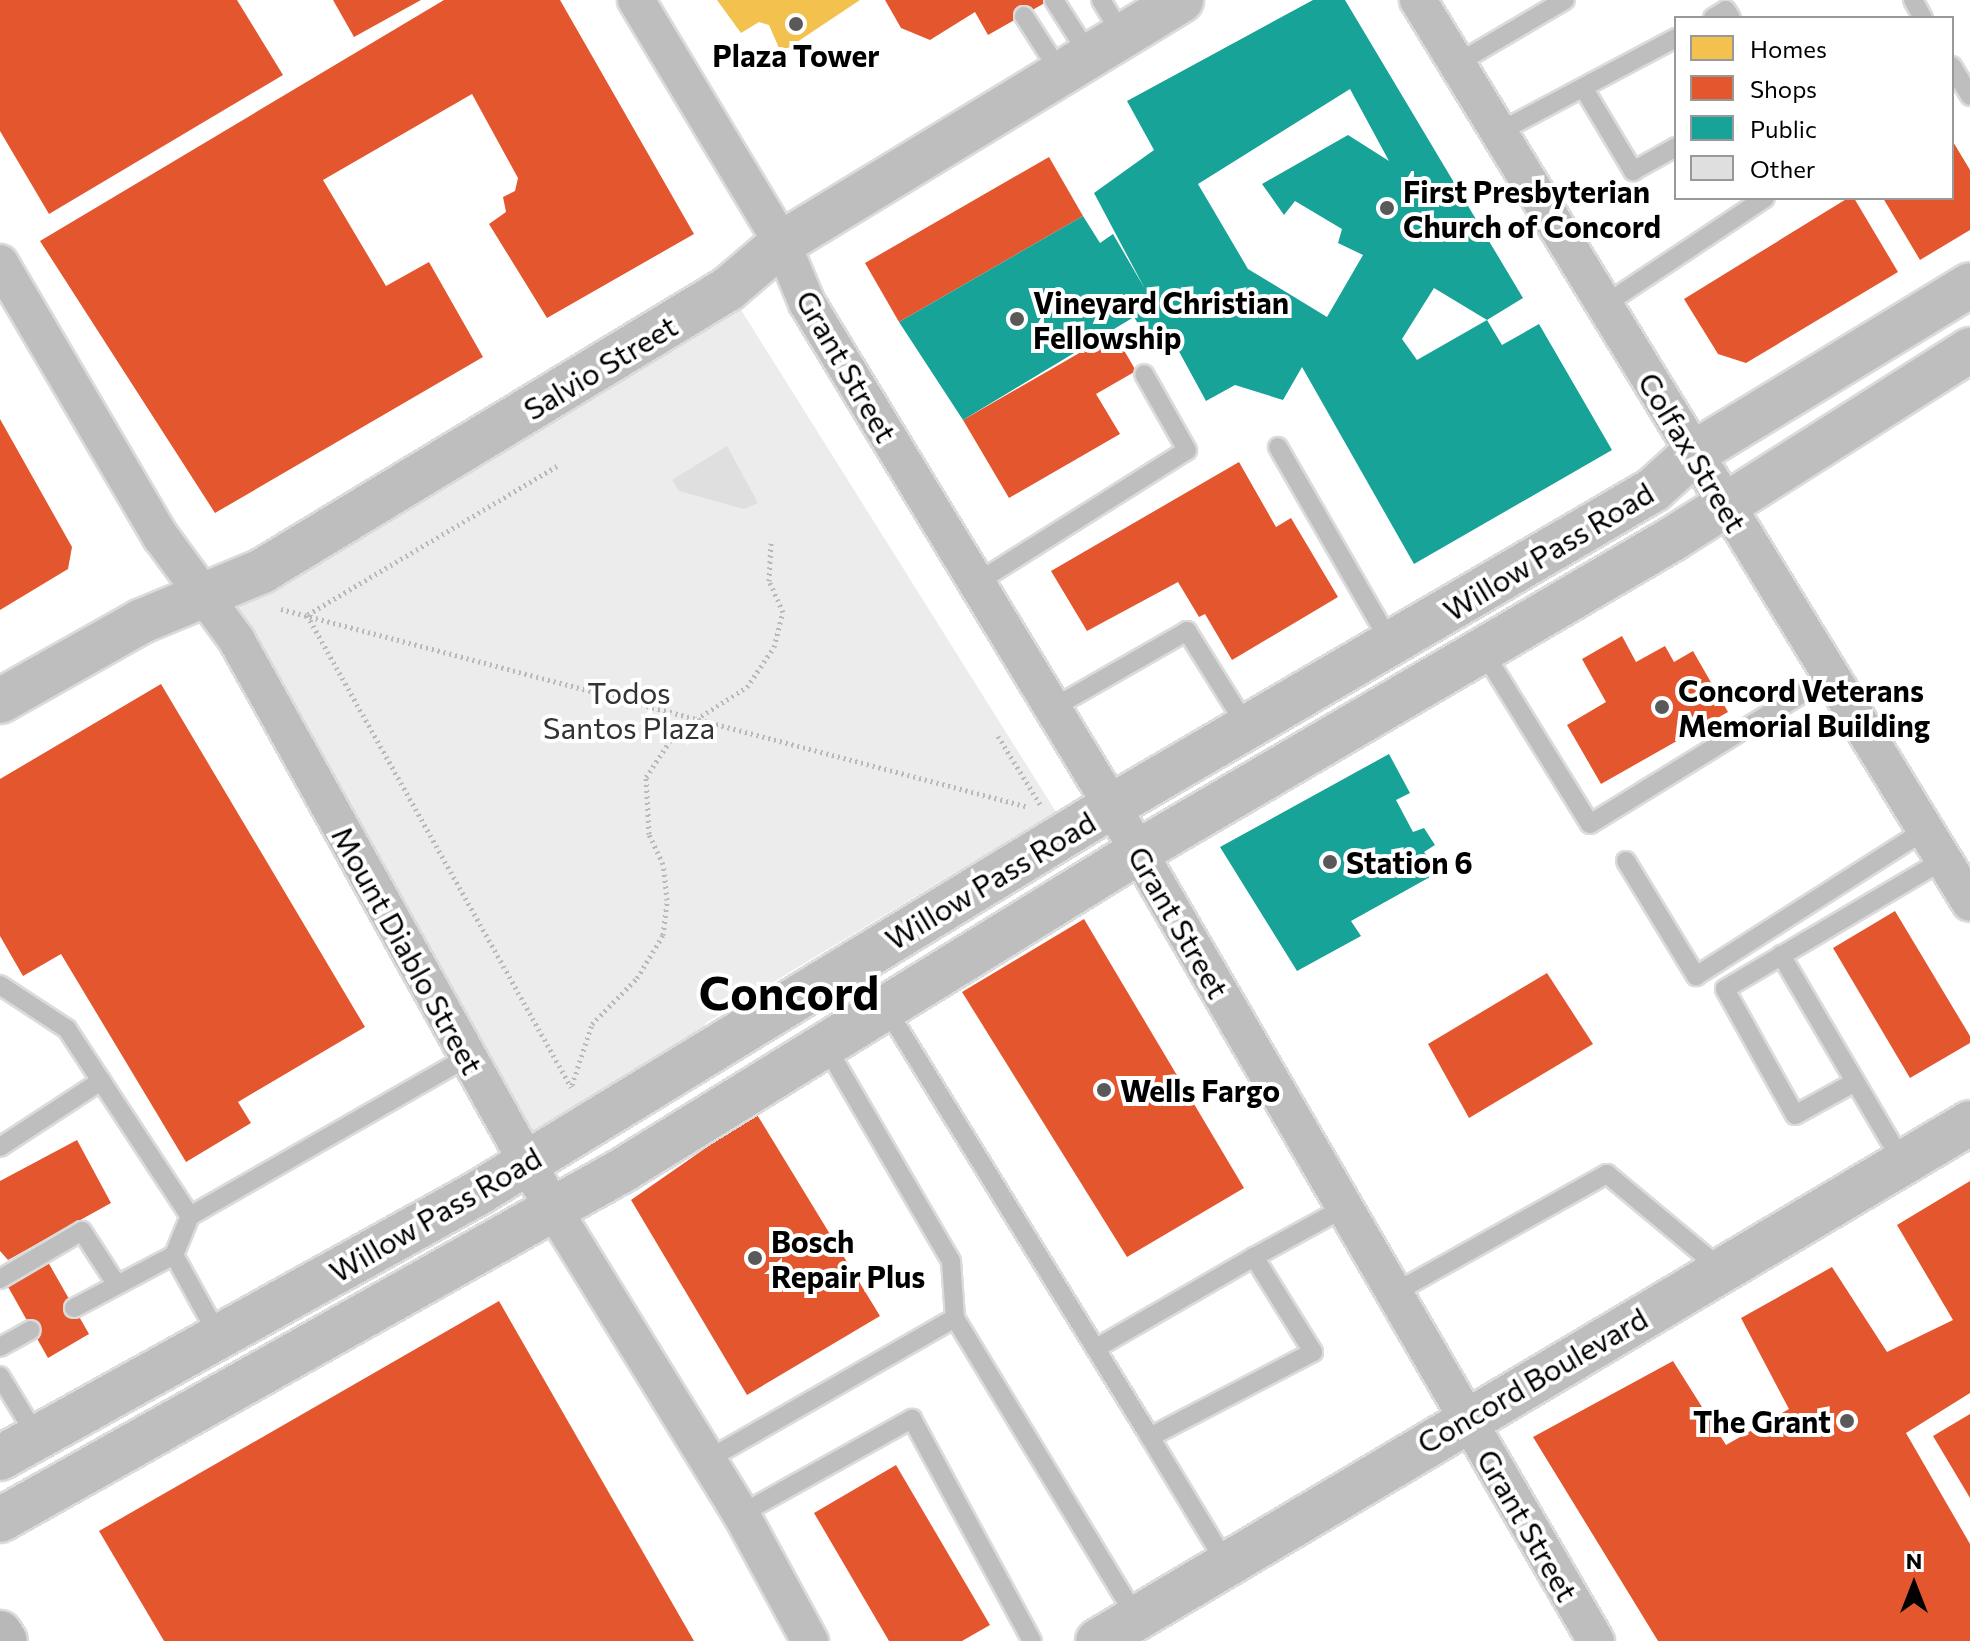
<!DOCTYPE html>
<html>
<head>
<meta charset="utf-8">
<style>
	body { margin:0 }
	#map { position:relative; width:1970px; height:1641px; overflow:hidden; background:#fff; font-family:Commissioner,sans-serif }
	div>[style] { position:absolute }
	.green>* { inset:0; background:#ececec }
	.homes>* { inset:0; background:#f2c14e }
	.shops>* { inset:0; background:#e4572e }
	.public>* { inset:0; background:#17a398 }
	.building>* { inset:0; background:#dfdfdf }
	.path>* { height:5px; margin-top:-2.5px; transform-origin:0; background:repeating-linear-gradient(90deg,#b9b9b9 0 2px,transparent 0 6px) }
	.roads { filter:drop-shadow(2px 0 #dbdbdb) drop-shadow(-2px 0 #dbdbdb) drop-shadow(0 2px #dbdbdb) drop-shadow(0 -2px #dbdbdb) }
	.service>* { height:18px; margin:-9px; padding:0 9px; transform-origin:9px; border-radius:9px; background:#bebebe }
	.minor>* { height:36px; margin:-18px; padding:0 18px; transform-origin:18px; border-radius:18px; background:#bebebe }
	.tertiary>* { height:44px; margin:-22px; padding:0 22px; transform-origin:22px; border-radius:22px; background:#bebebe }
	.secondary>* { height:44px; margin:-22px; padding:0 22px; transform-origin:22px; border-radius:22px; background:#b8b8b8 }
	.primary>* { height:44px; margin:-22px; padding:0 22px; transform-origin:22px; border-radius:22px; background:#bebebe }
	.dots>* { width:22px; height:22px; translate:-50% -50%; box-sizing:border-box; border:4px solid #fff; border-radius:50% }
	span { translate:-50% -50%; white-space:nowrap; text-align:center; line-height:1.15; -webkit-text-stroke:8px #fff; paint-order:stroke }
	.poi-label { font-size:30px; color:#000; font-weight:700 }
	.left { translate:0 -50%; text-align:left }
	.right { translate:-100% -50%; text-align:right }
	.street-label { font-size:30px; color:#000 }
	.park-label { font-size:30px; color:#333 }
	.town-label { font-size:46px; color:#000; font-weight:700 }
	.legend { position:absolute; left:1674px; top:16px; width:280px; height:184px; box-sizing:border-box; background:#fff; border:2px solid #999; margin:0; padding:10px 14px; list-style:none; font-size:24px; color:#000 }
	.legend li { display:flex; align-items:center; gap:16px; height:40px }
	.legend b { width:40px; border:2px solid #999 }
	.north { position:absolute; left:1874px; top:1545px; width:80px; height:80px; -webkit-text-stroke:6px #fff; paint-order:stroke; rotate:0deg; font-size:22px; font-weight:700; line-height:32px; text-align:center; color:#000 }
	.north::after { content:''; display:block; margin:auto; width:28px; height:36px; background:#000; clip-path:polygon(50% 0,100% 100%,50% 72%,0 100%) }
</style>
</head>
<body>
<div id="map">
	<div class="green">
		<i style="clip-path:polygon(728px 289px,1056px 812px,707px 1022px,671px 1074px,527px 1162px,201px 592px)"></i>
	</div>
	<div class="homes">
		<i style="clip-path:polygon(717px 0,860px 0,788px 48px,779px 48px,769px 25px,759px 22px,741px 33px)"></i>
	</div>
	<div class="shops">
		<i style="clip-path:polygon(0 0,237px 0,283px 75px,49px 214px,0 131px)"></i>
		<i style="clip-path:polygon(333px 0,421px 0,354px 37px)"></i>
		<i style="clip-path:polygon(444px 0,560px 0,694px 234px,547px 318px,489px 224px,506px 212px,503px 197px,515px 191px,518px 178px,472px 94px,323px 180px,386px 286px,429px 262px,483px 357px,215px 513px,40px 241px)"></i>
		<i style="clip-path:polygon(885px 0,1050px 0,988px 35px,975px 12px,930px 40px,901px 28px)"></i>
		<i style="clip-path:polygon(1952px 140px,1970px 170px,1970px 230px,1920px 260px,1883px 198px,1952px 198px)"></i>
		<i style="clip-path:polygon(1049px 157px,1083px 216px,899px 322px,865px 263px)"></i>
		<i style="clip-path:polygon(1848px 198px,1854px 198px,1898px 272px,1746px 363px,1718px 354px,1684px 299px)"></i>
		<i style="clip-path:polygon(1114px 333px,1136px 371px,1096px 394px,1120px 434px,1009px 498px,963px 420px)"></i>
		<i style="clip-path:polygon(0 419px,72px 547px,68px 569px,0 610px)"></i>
		<i style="clip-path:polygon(1239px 462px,1276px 527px,1291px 518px,1338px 597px,1232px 660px,1205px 614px,1199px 617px,1178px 582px,1087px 631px,1051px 571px)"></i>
		<i style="clip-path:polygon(1622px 636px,1636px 662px,1665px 646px,1674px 662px,1693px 651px,1728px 712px,1601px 784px,1567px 725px,1606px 702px,1582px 659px)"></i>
		<i style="clip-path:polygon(161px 684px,365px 1027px,238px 1102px,251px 1123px,186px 1162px,61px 954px,23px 976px,0 936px,0 779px)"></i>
		<i style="clip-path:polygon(1895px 911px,1970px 1036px,1970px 1043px,1910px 1078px,1833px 948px)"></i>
		<i style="clip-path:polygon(1084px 919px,1244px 1188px,1127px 1257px,962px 992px)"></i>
		<i style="clip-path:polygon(1547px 973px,1593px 1044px,1469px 1118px,1428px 1044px)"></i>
		<i style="clip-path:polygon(756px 1113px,880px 1316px,747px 1395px,631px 1200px)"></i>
		<i style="clip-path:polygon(77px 1140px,111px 1203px,8px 1260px,0 1251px,0 1181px)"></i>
		<i style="clip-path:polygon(1970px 1181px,1970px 1393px,1906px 1433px,1970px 1544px,1970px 1641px,1658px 1641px,1533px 1437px,1673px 1361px,1726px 1445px,1789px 1409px,1741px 1318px,1832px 1267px,1887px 1352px,1953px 1320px,1897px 1225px)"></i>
		<i style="clip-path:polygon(48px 1262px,89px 1334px,48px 1358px,7px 1285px)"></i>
		<i style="clip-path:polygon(499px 1301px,694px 1641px,164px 1641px,99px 1531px)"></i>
		<i style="clip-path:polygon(1970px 1414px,1970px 1498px,1933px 1436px)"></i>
		<i style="clip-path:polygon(896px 1465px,990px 1625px,962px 1641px,889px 1641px,814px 1513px)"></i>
	</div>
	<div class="public">
		<i style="clip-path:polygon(evenodd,1313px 0,1345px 0,1523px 298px,1487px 320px,1434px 288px,1402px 339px,1417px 360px,1487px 320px,1502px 345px,1539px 324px,1612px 450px,1414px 564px,1302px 367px,1283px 400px,1235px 385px,1206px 401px,1164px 324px,1145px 335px,1134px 317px,963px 420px,899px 322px,1083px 216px,1100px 243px,1113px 234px,1145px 289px,1094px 193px,1154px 150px,1127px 101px,1313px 0,1350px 89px,1389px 161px,1348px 135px,1262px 184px,1284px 215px,1295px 201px,1342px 229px,1338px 243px,1363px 255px,1327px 317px,1248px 269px,1198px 184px,1350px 89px)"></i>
		<i style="clip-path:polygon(1389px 754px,1410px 793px,1396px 800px,1413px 832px,1424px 828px,1435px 845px,1424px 852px,1439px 872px,1351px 921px,1361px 936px,1297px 971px,1220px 847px)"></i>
	</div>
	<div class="building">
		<i style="clip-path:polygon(727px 446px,758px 503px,744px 509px,679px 491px,672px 480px)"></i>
	</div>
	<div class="path">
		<i style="left:557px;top:466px;width:291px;rotate:149.2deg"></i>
		<i style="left:307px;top:615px;width:541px;rotate:60.78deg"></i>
		<i style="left:281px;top:609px;width:774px;rotate:14.83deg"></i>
		<i style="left:998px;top:736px;width:80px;rotate:58.3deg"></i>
		<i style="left:572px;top:1085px;width:64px;rotate:-71.8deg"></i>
		<i style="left:592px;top:1024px;width:64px;rotate:-45.6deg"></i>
		<i style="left:637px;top:978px;width:50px;rotate:-58.8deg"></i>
		<i style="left:663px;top:935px;width:35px;rotate:-83deg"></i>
		<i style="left:667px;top:900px;width:36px;rotate:-96deg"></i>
		<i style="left:663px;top:864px;width:33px;rotate:-115deg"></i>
		<i style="left:649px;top:834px;width:57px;rotate:-93deg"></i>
		<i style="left:646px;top:777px;width:54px;rotate:-56.3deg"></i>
		<i style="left:676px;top:732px;width:84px;rotate:-32.4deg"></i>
		<i style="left:747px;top:687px;width:48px;rotate:-56deg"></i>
		<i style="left:774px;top:647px;width:36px;rotate:-76deg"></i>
		<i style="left:783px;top:612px;width:34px;rotate:-114deg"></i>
		<i style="left:769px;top:581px;width:38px;rotate:-87deg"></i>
	</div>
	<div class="roads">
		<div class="service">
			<i style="left:1054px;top:0;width:65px;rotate:57.5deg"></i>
			<i style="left:1101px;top:0;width:41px;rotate:59deg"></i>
			<i style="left:1913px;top:0;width:21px;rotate:61deg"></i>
			<i style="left:1024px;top:16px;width:67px;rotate:57.3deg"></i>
			<i style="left:1713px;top:18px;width:15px;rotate:-32deg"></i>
			<i style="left:1726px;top:10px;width:9px;rotate:58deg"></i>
			<i style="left:1458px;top:63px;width:124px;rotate:-30.5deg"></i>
			<i style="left:1952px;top:66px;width:35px;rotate:59deg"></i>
			<i style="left:1584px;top:89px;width:96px;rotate:59.1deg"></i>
			<i style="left:1633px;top:171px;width:49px;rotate:-29.2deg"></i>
			<i style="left:1499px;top:132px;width:200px;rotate:-28deg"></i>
			<i style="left:1604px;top:305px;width:193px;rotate:-33.6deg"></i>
			<i style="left:1278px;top:447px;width:228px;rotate:60.1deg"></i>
			<i style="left:976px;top:583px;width:249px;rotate:-32.2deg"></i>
			<i style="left:1187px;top:450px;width:87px;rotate:-119.5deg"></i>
			<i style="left:1483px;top:651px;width:203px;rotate:58.3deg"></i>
			<i style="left:1590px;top:824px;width:283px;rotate:-31.6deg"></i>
			<i style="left:1051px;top:709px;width:157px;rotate:-29.8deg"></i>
			<i style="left:1187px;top:631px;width:113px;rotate:58deg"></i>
			<i style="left:1626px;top:861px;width:135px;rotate:58.7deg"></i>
			<i style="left:1696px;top:976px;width:272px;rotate:-32.5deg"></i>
			<i style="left:1781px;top:955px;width:241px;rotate:59.6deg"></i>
			<i style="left:0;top:985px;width:80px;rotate:33.3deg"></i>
			<i style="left:67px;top:1029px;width:224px;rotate:56.7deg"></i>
			<i style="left:886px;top:1008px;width:504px;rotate:58.39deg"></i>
			<i style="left:1150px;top:1437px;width:184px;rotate:-27.5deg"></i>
			<i style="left:1313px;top:1352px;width:112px;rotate:-121.8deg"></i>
			<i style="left:1254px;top:1257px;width:180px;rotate:150deg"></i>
			<i style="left:1855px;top:1082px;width:68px;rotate:151.2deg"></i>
			<i style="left:1795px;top:1115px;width:144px;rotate:-119.1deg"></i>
			<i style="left:1725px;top:989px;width:253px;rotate:-30.6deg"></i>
			<i style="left:0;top:1147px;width:121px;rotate:-33.2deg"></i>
			<i style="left:174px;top:1255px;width:42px;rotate:-67.7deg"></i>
			<i style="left:190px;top:1216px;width:320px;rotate:-29.8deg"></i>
			<i style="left:1254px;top:1257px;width:102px;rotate:-28.6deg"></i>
			<i style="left:0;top:1279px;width:95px;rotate:-30.3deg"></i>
			<i style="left:82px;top:1231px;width:64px;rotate:57.1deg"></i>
			<i style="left:1394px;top:1293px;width:244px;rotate:-29.2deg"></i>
			<i style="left:1607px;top:1174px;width:148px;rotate:39.8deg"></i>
			<i style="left:74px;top:1308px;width:113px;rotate:-27.9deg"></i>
			<i style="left:174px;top:1255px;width:94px;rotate:61.2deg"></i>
			<i style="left:955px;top:1318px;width:350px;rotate:58.8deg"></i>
			<i style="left:0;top:1347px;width:35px;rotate:-29deg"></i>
			<i style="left:0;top:1376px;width:71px;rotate:58.8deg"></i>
			<i style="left:1150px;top:1437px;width:147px;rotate:58.9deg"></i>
			<i style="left:707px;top:1460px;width:286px;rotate:-29.8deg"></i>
			<i style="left:955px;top:1318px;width:57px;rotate:-94deg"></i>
			<i style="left:951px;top:1261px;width:249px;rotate:-120.2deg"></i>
			<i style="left:741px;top:1514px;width:196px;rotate:-29.1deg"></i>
			<i style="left:912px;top:1419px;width:252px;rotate:61.6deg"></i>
		</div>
		<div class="minor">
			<i style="left:636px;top:0;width:283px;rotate:59deg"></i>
			<i style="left:782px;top:243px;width:65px;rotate:67.4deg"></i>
			<i style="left:807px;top:303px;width:588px;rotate:58.77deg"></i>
			<i style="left:1112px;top:806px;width:965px;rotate:59.9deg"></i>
			<i style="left:1418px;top:0;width:1058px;rotate:58.56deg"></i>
			<i style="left:0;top:263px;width:318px;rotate:59.6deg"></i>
			<i style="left:161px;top:537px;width:127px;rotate:53.7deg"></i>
			<i style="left:236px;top:639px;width:650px;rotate:60.91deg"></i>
			<i style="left:552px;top:1207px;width:361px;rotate:58.4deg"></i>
			<i style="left:741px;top:1514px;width:145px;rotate:61.5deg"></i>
		</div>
		<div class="tertiary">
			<i style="left:0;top:701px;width:163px;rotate:-29.4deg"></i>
			<i style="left:142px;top:621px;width:130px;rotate:-22.6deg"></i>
			<i style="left:262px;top:571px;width:545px;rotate:-31.18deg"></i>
			<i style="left:728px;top:289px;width:71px;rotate:-40.4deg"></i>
			<i style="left:782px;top:243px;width:467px;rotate:-31.3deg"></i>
		</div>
		<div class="secondary">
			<i style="left:0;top:1633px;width:9px;rotate:58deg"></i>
		</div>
		<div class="primary">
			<i style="left:0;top:1458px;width:547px;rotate:-29deg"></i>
			<i style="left:478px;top:1193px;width:743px;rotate:-31.4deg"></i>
			<i style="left:1112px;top:806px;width:627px;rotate:-30.29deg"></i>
			<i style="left:1653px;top:490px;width:55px;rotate:-42.1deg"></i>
			<i style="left:1694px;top:453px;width:323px;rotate:-31.3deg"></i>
			<i style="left:0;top:1520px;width:715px;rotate:-29.33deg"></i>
			<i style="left:623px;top:1170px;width:605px;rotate:-31.69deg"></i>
			<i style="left:1138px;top:852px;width:621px;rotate:-30.36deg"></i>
			<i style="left:1674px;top:538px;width:351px;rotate:-32.4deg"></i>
			<i style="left:1098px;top:1641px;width:1014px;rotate:-30.71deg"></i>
		</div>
	</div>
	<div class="dots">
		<i style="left:796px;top:24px;background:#595959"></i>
		<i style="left:1387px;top:208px;background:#595959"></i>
		<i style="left:1017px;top:319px;background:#595959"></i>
		<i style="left:1662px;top:707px;background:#595959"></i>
		<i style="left:1330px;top:862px;background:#595959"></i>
		<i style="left:1104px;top:1090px;background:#595959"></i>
		<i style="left:755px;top:1258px;background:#595959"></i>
		<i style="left:1847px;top:1421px;background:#595959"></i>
	</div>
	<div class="poi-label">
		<span style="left:796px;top:55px">Plaza Tower</span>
		<span class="left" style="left:1403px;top:208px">First Presbyterian<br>Church of Concord</span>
		<span class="left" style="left:1033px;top:319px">Vineyard Christian<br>Fellowship</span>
		<span class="left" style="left:1678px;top:707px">Concord Veterans<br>Memorial Building</span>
		<span class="left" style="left:1346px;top:862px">Station 6</span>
		<span class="left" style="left:1120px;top:1090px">Wells Fargo</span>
		<span class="left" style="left:771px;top:1258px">Bosch<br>Repair Plus</span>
		<span class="right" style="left:1831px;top:1421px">The Grant</span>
	</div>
	<div class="street-label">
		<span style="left:847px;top:366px;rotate:60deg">Grant Street</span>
		<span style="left:600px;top:367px;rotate:-31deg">Salvio Street</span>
		<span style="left:1693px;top:452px;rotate:59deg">Colfax Street</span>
		<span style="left:1548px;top:551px;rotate:-31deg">Willow Pass Road</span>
		<span style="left:990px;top:880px;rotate:-31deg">Willow Pass Road</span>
		<span style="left:1179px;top:922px;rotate:60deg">Grant Street</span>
		<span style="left:408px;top:950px;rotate:61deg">Mount Diablo Street</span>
		<span style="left:435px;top:1214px;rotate:-30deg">Willow Pass Road</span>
		<span style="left:1532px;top:1380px;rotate:-30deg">Concord Boulevard</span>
		<span style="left:1528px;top:1525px;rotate:60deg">Grant Street</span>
	</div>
	<div class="park-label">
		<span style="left:629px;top:709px">Todos<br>Santos Plaza</span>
	</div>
	<div class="town-label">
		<span style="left:789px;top:991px">Concord</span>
	</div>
	<ul class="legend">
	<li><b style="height:22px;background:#f2c14e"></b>Homes</li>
	<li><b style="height:22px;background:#e4572e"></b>Shops</li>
	<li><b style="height:22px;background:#17a398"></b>Public</li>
	<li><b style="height:22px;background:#dfdfdf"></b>Other</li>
	</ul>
	<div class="north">N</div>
</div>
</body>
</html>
